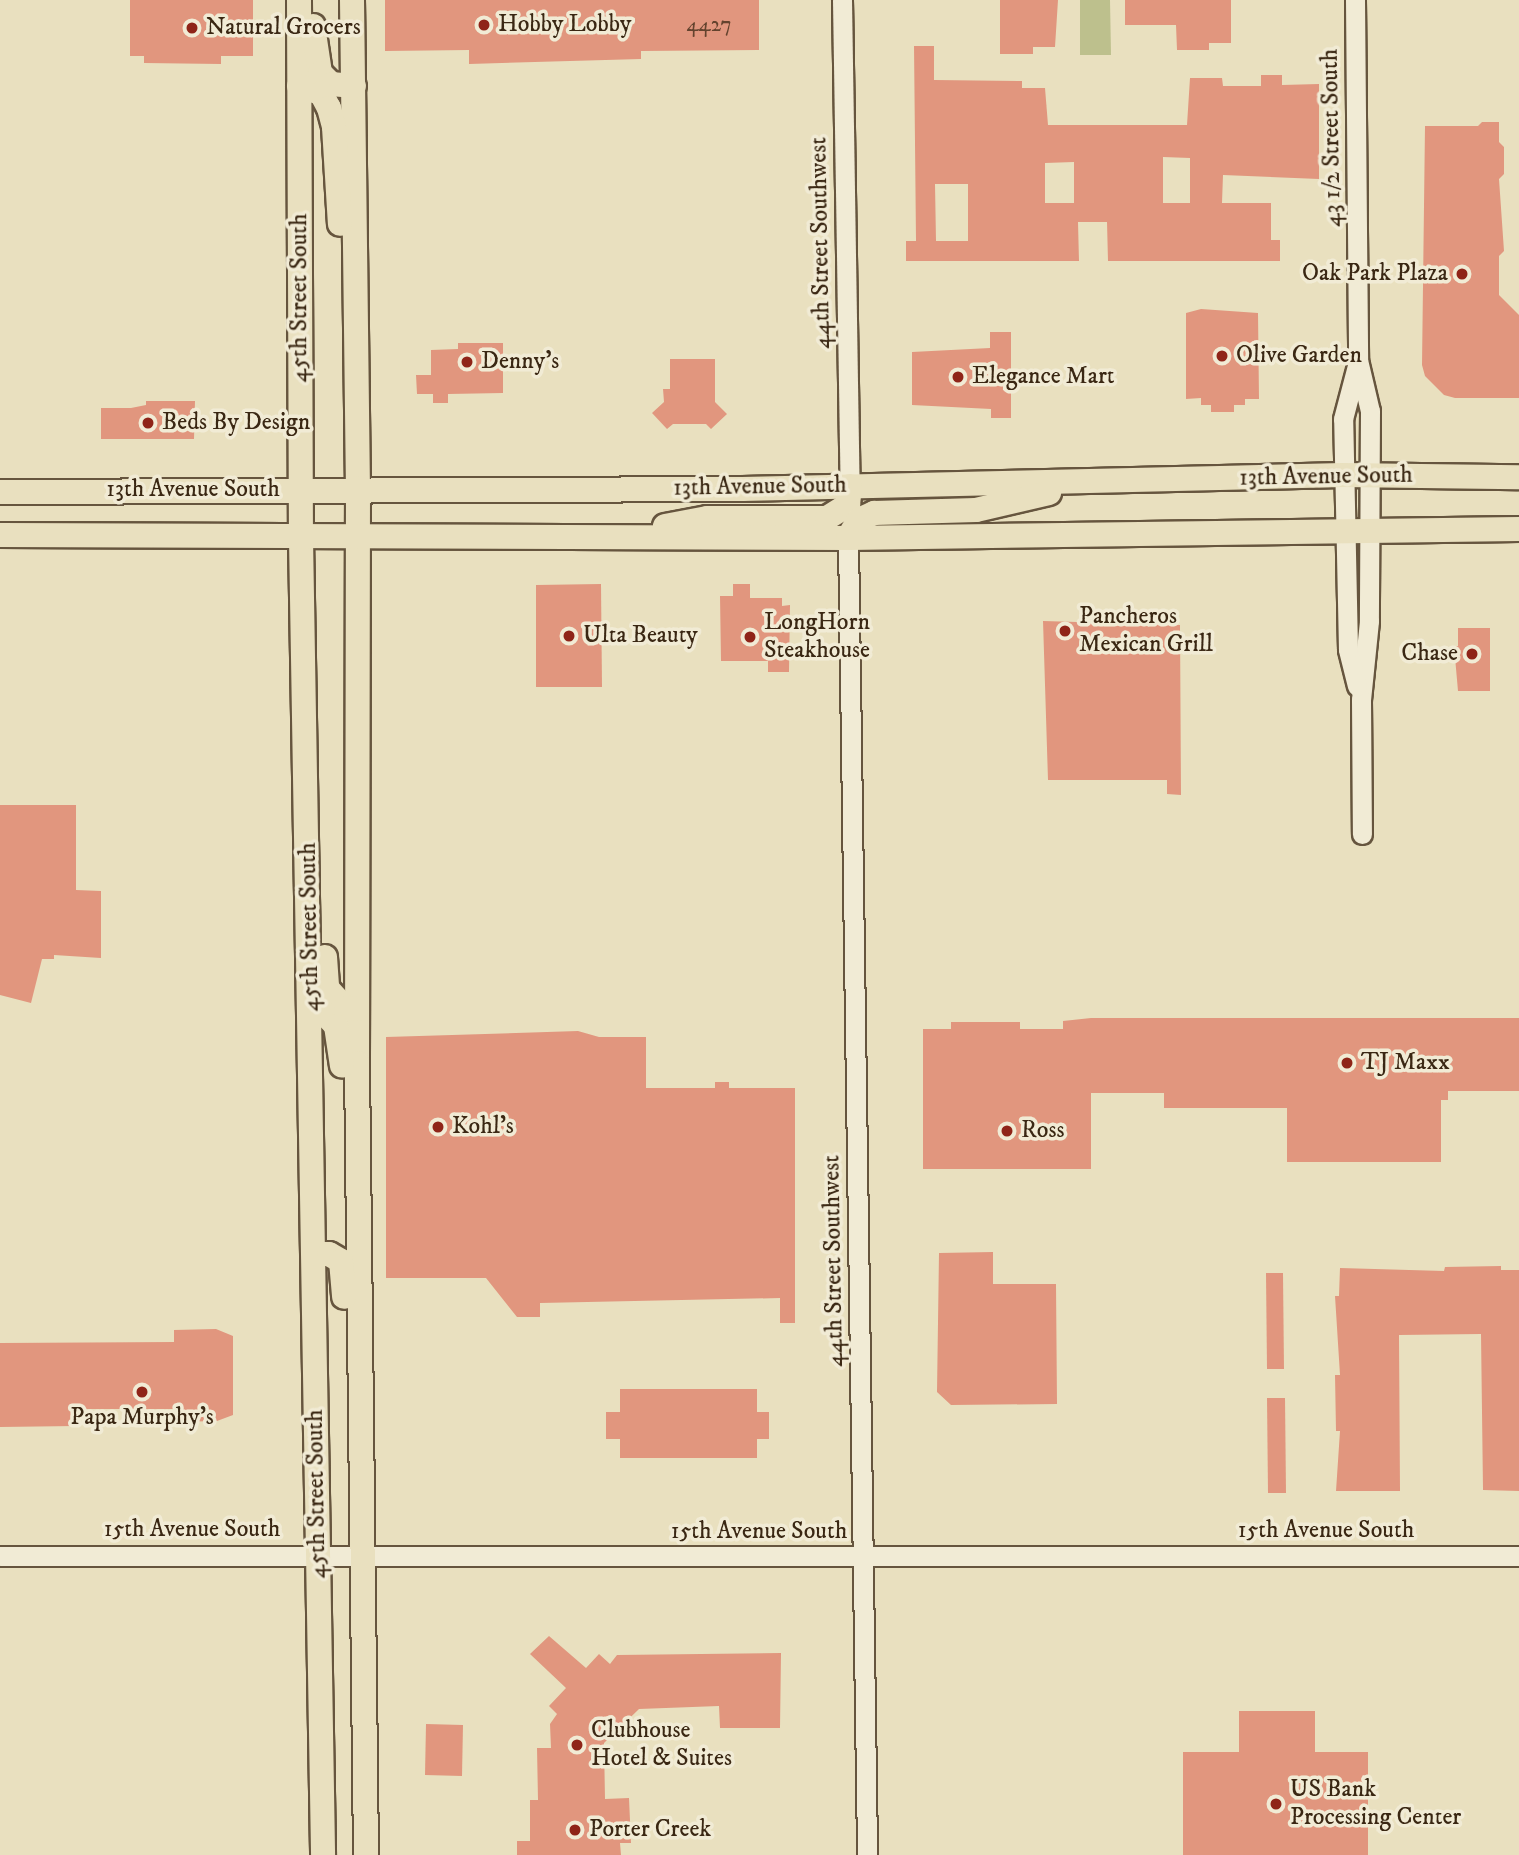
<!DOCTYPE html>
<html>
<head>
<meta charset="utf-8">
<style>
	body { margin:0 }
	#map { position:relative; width:1519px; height:1855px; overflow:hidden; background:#e9e0bf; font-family:"IM FELL DW Pica",serif }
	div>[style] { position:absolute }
	.green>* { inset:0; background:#bdc08d }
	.building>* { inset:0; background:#e1967e }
	.roads { filter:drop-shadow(2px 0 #66553e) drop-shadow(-2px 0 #66553e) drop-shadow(0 2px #66553e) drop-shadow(0 -2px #66553e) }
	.minor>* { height:19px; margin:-9.5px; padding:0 9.5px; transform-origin:9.5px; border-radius:9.5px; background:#f1ebd5 }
	.major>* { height:24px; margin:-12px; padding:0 12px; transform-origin:12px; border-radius:12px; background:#e9e0bf }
	.dots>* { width:19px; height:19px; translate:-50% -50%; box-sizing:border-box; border:4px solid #f1ebd5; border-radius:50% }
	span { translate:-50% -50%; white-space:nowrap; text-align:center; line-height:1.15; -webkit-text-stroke:7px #f1ebd5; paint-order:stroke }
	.number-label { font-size:21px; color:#64432e }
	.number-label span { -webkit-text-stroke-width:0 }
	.poi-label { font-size:24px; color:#3a2713 }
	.left { translate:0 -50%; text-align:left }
	.right { translate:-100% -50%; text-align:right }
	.street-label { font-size:24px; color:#3a2713 }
</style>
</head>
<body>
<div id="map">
	<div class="green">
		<i style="clip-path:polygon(1080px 0,1110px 0,1111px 55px,1080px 55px)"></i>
	</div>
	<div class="building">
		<i style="clip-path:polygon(130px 0,253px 0,253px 56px,221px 56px,221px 64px,144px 63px,144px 56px,130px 56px)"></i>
		<i style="clip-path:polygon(385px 0,759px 0,759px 50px,641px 51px,641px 59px,469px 64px,469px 50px,385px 51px)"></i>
		<i style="clip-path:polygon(1000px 0,1058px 0,1055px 47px,1033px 47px,1033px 54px,1000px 54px)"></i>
		<i style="clip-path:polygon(1125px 0,1231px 0,1231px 43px,1209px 43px,1209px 50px,1177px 50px,1176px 25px,1125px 25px)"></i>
		<i style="clip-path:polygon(evenodd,914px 46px,934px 46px,934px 80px,1022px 81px,1022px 88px,1045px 88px,1048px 125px,1187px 125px,1190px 78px,1222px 78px,1223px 86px,1261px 86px,1261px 75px,1282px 75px,1282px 85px,1319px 84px,1319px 179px,1223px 175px,1222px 203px,1271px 203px,1271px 240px,1280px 240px,1280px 261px,1108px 261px,1107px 222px,1078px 222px,1079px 261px,906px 261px,906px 241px,916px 241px,914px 46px,1163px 157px,1190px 158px,1190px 203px,1163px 203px,1163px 157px,914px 46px,1074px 162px,1074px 203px,1045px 203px,1045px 163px,1074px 162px,914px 46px,935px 184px,968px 184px,968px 241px,936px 241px,935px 184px)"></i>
		<i style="clip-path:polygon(1482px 122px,1499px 122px,1499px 142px,1504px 147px,1504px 174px,1499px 179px,1504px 251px,1499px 256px,1499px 295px,1519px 315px,1519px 398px,1455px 398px,1444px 395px,1425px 376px,1422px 365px,1425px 126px,1478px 126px)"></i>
		<i style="clip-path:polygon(1201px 309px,1258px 313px,1259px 399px,1245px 399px,1245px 405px,1234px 405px,1234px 412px,1211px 412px,1211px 405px,1201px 405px,1201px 398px,1186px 399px,1186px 313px)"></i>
		<i style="clip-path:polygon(990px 332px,1011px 332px,1011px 418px,991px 418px,991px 409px,912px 405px,912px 352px,990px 348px)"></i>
		<i style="clip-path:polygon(458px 343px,503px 343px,503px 393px,448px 394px,448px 403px,433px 403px,433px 394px,417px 394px,416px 375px,431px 375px,431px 350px,458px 349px)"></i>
		<i style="clip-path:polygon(670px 359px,715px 359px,715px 402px,727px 414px,711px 429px,706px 424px,673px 424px,667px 429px,652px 413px,664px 402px,663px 389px,670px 389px)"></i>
		<i style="clip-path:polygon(146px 401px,195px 401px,194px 439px,101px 439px,101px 408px,131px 408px,146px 405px)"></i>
		<i style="clip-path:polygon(601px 584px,602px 687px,536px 687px,536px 585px)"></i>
		<i style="clip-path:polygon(733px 584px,750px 584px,750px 598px,782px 598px,782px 606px,790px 605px,789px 672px,768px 672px,768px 661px,721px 661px,720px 596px,733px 596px)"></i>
		<i style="clip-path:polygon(1043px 621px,1180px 625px,1181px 795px,1167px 794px,1167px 780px,1048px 780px)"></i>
		<i style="clip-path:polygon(1458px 628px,1490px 628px,1490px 691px,1458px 691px,1454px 646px,1458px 646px)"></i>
		<i style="clip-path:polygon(0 805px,76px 805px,76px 890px,101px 891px,101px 958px,54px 955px,54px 959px,42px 959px,31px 1003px,0 995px)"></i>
		<i style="clip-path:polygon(1091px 1018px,1519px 1018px,1519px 1091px,1448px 1091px,1448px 1100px,1441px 1100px,1441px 1162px,1287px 1162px,1287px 1108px,1164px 1108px,1164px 1093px,1091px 1093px,1091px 1169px,923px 1169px,923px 1029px,951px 1029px,951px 1022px,1020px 1022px,1020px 1029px,1063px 1029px,1063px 1021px)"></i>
		<i style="clip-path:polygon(578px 1031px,599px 1037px,646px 1037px,646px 1088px,715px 1088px,715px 1082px,729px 1082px,729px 1088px,795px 1088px,795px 1323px,780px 1323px,780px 1298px,540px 1303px,540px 1317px,517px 1317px,486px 1278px,386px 1278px,386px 1037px)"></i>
		<i style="clip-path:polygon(993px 1252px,993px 1284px,1056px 1284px,1057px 1404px,951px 1405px,937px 1392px,939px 1253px)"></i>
		<i style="clip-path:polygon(1501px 1266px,1501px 1270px,1519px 1270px,1519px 1491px,1483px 1490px,1481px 1334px,1399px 1335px,1400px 1491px,1336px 1491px,1340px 1431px,1336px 1431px,1335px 1375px,1340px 1375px,1335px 1296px,1339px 1296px,1340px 1268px,1444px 1271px,1445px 1267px)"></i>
		<i style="clip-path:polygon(1266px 1273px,1283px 1273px,1284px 1369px,1267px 1369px)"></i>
		<i style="clip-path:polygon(216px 1329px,233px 1336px,233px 1415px,217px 1421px,175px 1422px,175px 1409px,75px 1409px,75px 1426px,0 1427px,0 1343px,174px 1342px,174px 1330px)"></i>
		<i style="clip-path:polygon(620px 1389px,757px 1389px,757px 1412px,769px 1412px,769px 1439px,757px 1439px,757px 1458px,620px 1458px,620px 1439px,606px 1439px,606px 1412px,620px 1412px)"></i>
		<i style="clip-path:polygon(1267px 1398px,1285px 1398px,1286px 1493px,1268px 1493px)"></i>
		<i style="clip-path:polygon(549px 1636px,586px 1668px,599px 1654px,610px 1664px,617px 1655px,781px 1653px,780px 1728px,720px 1728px,719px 1706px,639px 1709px,604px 1743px,605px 1799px,629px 1798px,631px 1843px,620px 1843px,621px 1855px,517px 1855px,517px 1841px,530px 1841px,530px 1800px,538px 1800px,537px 1748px,551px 1748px,550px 1724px,557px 1714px,549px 1706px,566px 1688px,530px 1654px)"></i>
		<i style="clip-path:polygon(1239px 1711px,1315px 1711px,1315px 1752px,1368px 1752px,1368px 1855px,1183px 1855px,1183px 1752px,1239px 1752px)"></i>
		<i style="clip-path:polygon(426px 1724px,463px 1725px,462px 1776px,425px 1775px)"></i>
	</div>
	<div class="roads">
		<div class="minor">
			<i style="left:842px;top:0;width:486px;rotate:89.1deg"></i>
			<i style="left:1355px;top:0;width:360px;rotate:89.5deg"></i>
			<i style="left:1358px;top:360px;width:52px;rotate:76.8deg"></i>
			<i style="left:1370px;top:411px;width:210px;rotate:90.3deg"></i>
			<i style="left:1369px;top:621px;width:79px;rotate:95.8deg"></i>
			<i style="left:1361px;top:700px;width:134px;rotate:89.6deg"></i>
			<i style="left:848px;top:538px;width:1317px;rotate:89.17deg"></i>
			<i style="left:1357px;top:686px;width:38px;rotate:-104deg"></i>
			<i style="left:1348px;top:649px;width:230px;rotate:-91.2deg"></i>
			<i style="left:1343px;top:419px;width:59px;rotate:-75.3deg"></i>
			<i style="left:0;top:1556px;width:1519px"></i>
		</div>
		<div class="major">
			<i style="left:299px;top:0;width:538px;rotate:89.79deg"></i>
			<i style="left:301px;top:538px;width:1317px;rotate:89.04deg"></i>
			<i style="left:352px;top:0;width:488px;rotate:89.3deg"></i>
			<i style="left:358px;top:488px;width:575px;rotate:90.1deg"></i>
			<i style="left:357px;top:1063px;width:792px;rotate:89.35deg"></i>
			<i style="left:313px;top:26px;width:48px;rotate:81.5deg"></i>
			<i style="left:320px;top:73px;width:16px;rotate:45deg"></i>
			<i style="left:331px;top:84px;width:23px;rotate:5deg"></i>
			<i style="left:299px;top:86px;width:23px;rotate:18deg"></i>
			<i style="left:321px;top:93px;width:17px;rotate:62deg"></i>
			<i style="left:329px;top:108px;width:20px;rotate:75deg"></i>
			<i style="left:334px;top:127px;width:97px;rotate:86.5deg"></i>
			<i style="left:0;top:492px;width:742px;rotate:-0.23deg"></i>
			<i style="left:742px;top:489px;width:601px;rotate:-1.33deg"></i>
			<i style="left:1343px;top:475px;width:176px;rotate:0.7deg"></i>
			<i style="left:665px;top:526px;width:43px;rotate:-10.8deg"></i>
			<i style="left:707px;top:518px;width:120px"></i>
			<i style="left:827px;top:518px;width:25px;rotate:-32deg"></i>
			<i style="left:848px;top:505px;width:19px;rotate:-84deg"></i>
			<i style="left:0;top:535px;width:848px;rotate:0.2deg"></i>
			<i style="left:848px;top:538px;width:671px;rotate:-0.77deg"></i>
			<i style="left:848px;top:538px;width:21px;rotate:-59deg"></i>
			<i style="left:859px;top:520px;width:17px;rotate:-25deg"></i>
			<i style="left:874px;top:513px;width:102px;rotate:-1.7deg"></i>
			<i style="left:976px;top:510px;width:75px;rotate:-13.1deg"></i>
			<i style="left:325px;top:957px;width:31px;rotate:86deg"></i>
			<i style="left:327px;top:988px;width:27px;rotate:48deg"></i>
			<i style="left:345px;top:1008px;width:12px;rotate:5deg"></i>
			<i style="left:311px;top:1012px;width:13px;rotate:4deg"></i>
			<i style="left:324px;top:1013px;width:18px;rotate:47deg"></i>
			<i style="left:336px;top:1026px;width:40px;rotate:81.5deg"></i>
			<i style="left:315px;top:1254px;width:14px"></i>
			<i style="left:329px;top:1254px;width:14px;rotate:30deg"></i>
			<i style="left:341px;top:1261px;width:36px;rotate:85deg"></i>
		</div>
	</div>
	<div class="dots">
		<i style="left:484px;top:25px;background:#8f2418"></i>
		<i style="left:192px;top:28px;background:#8f2418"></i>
		<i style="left:1462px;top:274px;background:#8f2418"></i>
		<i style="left:1222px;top:356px;background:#8f2418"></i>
		<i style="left:467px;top:362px;background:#8f2418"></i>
		<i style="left:958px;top:377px;background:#8f2418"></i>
		<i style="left:148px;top:423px;background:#8f2418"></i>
		<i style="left:1065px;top:631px;background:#8f2418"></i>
		<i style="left:569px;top:636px;background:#8f2418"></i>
		<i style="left:750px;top:637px;background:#8f2418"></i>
		<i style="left:1472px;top:654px;background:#8f2418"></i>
		<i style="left:1347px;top:1063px;background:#8f2418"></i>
		<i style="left:438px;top:1127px;background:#8f2418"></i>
		<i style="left:1007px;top:1131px;background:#8f2418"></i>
		<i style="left:142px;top:1392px;background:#8f2418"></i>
		<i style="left:577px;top:1745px;background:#8f2418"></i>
		<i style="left:1276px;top:1804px;background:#8f2418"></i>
		<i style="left:575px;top:1830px;background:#8f2418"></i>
	</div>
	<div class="number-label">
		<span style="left:709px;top:25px">4427</span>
	</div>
	<div class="poi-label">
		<span class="left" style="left:498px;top:25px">Hobby Lobby</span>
		<span class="left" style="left:206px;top:28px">Natural Grocers</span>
		<span class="right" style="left:1448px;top:274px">Oak Park Plaza</span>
		<span class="left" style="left:1236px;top:356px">Olive Garden</span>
		<span class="left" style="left:481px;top:362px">Denny's</span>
		<span class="left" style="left:972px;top:377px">Elegance Mart</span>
		<span class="left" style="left:162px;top:423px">Beds By Design</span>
		<span class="left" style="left:1079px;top:631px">Pancheros<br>Mexican Grill</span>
		<span class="left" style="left:764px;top:637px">LongHorn<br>Steakhouse</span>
		<span class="left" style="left:583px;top:636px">Ulta Beauty</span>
		<span class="right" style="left:1458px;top:654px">Chase</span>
		<span class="left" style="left:1361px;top:1063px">TJ Maxx</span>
		<span class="left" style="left:452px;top:1127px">Kohl's</span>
		<span class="left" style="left:1021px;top:1131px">Ross</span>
		<span style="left:142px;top:1418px">Papa Murphy's</span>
		<span class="left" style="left:591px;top:1745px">Clubhouse<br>Hotel &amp; Suites</span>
		<span class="left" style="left:1290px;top:1804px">US Bank<br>Processing Center</span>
		<span class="left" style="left:589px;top:1830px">Porter Creek</span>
	</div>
	<div class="street-label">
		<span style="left:1332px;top:138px;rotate:-91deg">43 1/2 Street South</span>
		<span style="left:821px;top:243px;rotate:-91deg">44th Street Southwest</span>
		<span style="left:300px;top:298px;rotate:-90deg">45th Street South</span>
		<span style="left:1326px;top:477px;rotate:-1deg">13th Avenue South</span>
		<span style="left:760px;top:487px;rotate:-1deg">13th Avenue South</span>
		<span style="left:193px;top:490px">13th Avenue South</span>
		<span style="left:310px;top:927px;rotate:-91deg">45th Street South</span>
		<span style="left:834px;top:1261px;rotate:-91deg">44th Street Southwest</span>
		<span style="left:317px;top:1494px;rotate:-91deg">45th Street South</span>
		<span style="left:192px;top:1530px">15th Avenue South</span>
		<span style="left:1326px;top:1531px">15th Avenue South</span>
		<span style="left:759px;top:1532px">15th Avenue South</span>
	</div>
</div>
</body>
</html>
